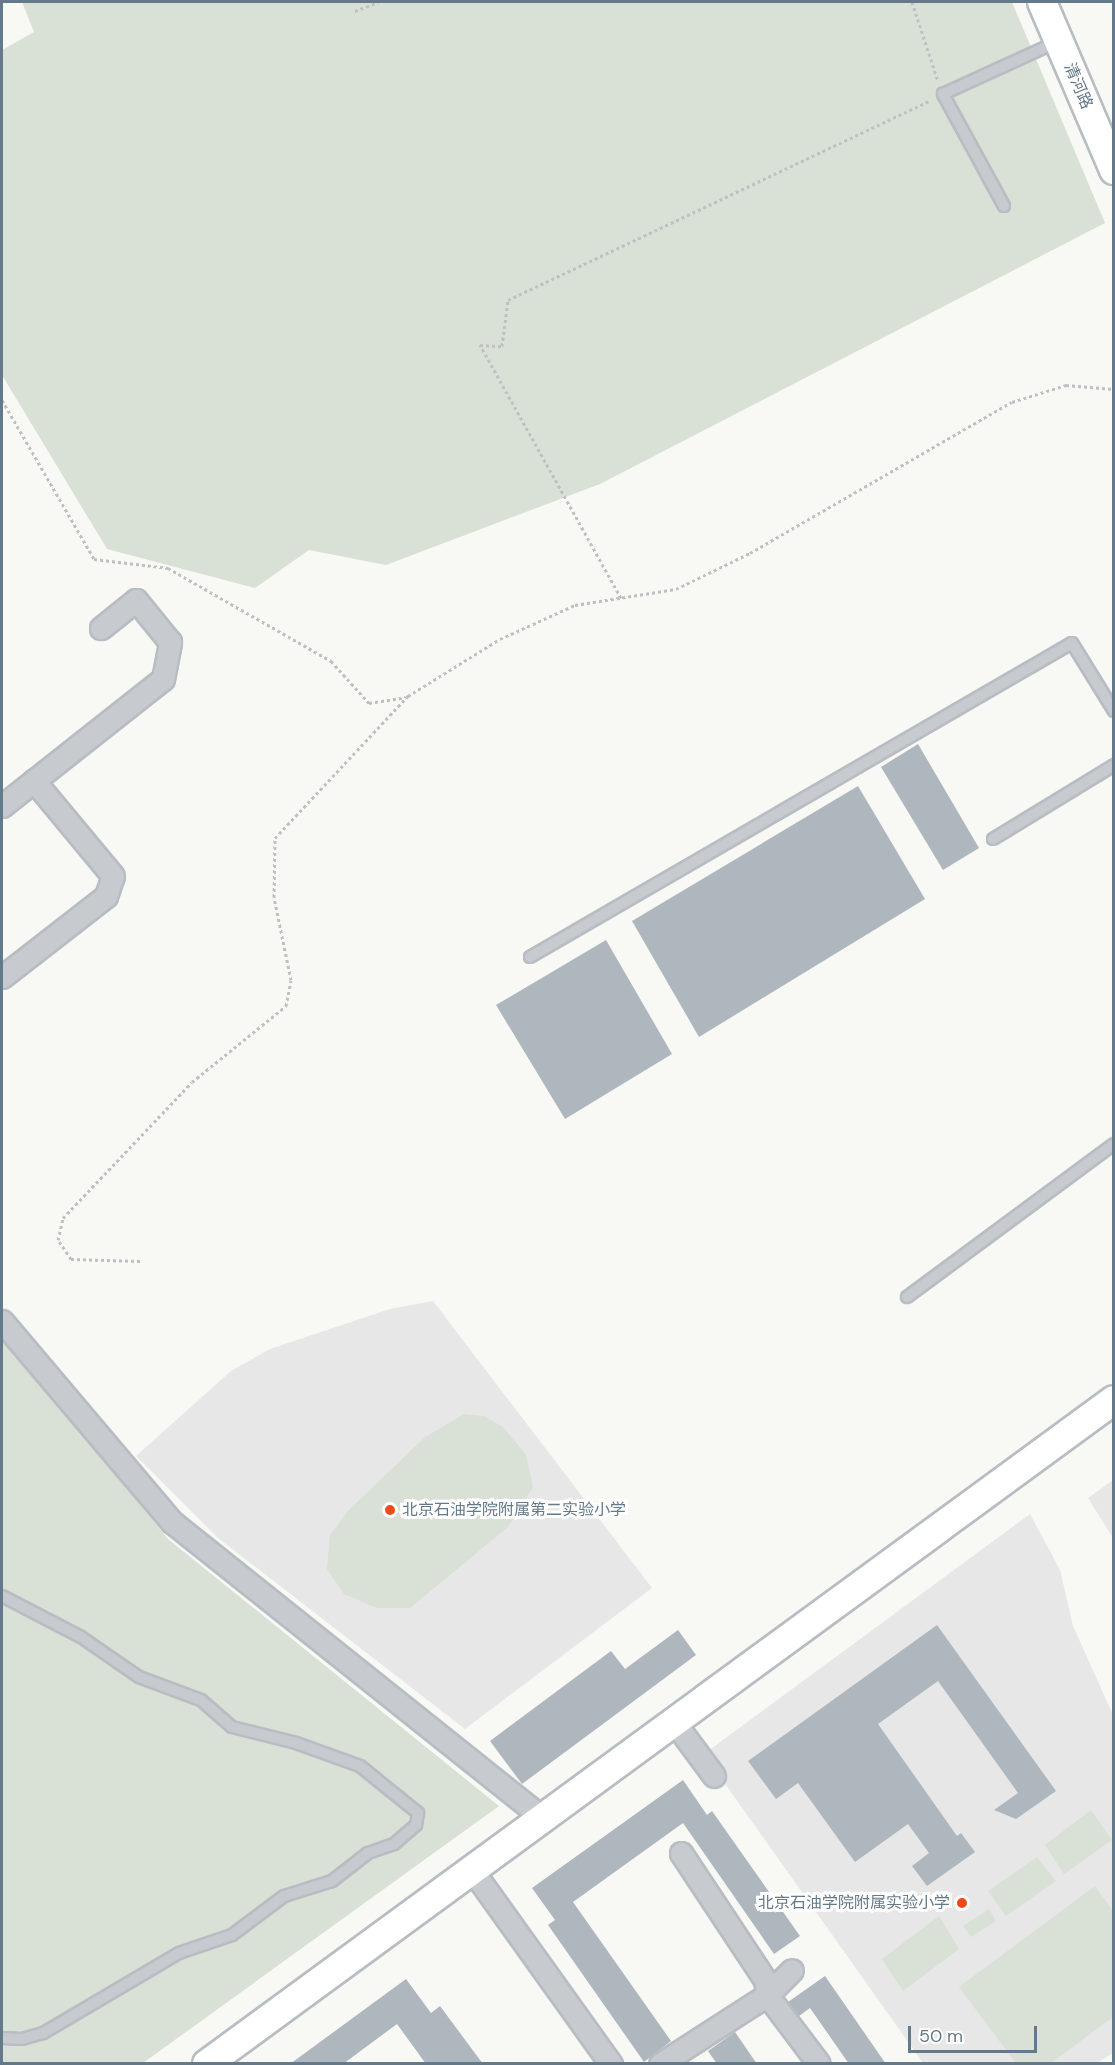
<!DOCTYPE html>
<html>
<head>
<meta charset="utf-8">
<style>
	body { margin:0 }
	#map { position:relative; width:1115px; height:2065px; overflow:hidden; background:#f8f8f5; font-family:"DM Sans","Noto Sans SC",sans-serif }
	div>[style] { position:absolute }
	.built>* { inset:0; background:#e6e7e6 }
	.green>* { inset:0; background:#d9e0d5 }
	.building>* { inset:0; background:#aeb7bd }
	.path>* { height:3px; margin-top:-1.5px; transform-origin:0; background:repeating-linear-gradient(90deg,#bec1c3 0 3px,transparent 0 6px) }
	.roads { filter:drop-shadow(2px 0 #b7bdc2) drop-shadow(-2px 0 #b7bdc2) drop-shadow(0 2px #b7bdc2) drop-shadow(0 -2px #b7bdc2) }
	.lane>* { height:10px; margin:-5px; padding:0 5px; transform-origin:5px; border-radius:5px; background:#c7cbcf }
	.street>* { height:21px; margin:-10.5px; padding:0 10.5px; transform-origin:10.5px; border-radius:10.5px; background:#c7cbcf }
	.secondary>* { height:28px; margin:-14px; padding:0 14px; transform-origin:14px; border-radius:14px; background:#fff }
	.dots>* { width:16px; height:16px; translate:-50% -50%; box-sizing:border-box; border:3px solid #fff; border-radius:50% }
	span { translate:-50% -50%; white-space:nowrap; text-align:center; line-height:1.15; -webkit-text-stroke:6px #fff; paint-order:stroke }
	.street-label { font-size:16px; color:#647989 }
	.poi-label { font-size:16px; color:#647989 }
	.left { translate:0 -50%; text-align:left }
	.right { translate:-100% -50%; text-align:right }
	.frame { position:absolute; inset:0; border:3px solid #647989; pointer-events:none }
	.scale { position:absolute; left:908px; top:2026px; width:129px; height:27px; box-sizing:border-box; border:3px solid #647989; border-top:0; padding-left:8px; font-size:18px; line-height:21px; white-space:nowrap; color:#647989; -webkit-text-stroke:4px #fff; paint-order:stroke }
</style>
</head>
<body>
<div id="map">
	<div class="built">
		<i style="clip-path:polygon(433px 1301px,652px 1588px,465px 1729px,218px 1538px,136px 1456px,231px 1371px,270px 1349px,390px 1309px)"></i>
		<i style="clip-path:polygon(1113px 1480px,1113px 1538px,1088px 1498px)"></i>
		<i style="clip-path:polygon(1030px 1514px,1060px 1570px,1073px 1626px,1113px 1715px,1113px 2053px,1097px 2063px,923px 2063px,704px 1754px)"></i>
	</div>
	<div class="green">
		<i style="clip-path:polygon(22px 2px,1012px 2px,1105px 223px,600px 484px,386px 565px,309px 550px,255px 588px,107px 549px,2px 375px,2px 50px,34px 32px)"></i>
		<i style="clip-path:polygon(2px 1336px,168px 1539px,499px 1806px,143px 2063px,2px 2063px)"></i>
		<i style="clip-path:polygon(464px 1414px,484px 1416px,503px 1427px,526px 1455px,533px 1487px,508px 1527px,410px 1608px,377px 1608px,344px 1594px,327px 1569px,330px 1535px,348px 1511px,424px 1438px)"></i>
		<i style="clip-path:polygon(1091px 1810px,1112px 1840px,1064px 1874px,1045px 1845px)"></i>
		<i style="clip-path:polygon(1037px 1857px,1056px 1881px,1006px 1916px,988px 1891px)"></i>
		<i style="clip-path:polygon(1095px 1886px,1113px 1911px,1113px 2017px,1051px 2063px,1016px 2063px,959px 1987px)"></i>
		<i style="clip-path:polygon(989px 1909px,996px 1921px,971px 1937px,963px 1926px)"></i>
		<i style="clip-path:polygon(939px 1916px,959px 1949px,903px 1991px,882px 1959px)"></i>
	</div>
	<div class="building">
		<i style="clip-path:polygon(918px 744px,979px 848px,943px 870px,881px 767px)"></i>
		<i style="clip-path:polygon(858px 786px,925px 899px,699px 1037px,632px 921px)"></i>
		<i style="clip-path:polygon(606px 940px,672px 1054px,565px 1119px,496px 1005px)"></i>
		<i style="clip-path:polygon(937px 1625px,1056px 1791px,1016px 1819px,994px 1810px,1018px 1793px,938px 1681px,878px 1724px,957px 1836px,961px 1833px,975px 1852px,927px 1886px,912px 1866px,929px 1853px,908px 1824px,855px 1862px,798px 1783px,776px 1799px,748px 1761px)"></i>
		<i style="clip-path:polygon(678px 1630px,696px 1655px,522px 1784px,490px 1741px,611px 1651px,625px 1669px)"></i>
		<i style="clip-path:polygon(683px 1780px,707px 1815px,712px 1811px,800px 1936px,774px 1954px,683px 1823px,573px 1902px,671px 2041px,644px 2062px,548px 1925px,555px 1920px,532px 1888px)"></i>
		<i style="clip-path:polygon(825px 1976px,886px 2064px,849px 2064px,810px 2008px,799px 2016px,788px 2002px)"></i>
		<i style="clip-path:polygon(406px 1979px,431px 2013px,440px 2006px,483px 2064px,426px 2064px,397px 2024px,343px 2064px,290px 2064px)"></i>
		<i style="clip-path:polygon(735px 2032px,757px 2064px,717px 2064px,708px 2051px)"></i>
	</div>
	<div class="path">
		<i style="left:912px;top:2px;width:83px;rotate:71.8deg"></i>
		<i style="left:355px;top:11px;width:25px;rotate:-21deg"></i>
		<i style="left:2px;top:400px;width:184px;rotate:59.9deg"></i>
		<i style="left:94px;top:559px;width:75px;rotate:6.9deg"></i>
		<i style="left:168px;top:568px;width:188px;rotate:29.7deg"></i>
		<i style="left:331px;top:661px;width:57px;rotate:47.9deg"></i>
		<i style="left:369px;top:703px;width:37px;rotate:-9deg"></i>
		<i style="left:621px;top:598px;width:290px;rotate:-119.1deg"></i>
		<i style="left:480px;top:345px;width:22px;rotate:3deg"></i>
		<i style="left:502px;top:346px;width:46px;rotate:-82.6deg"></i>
		<i style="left:508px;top:300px;width:468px;rotate:-25.3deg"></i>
		<i style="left:140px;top:1261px;width:69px;rotate:-178.3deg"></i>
		<i style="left:71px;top:1259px;width:23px;rotate:-124deg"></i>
		<i style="left:58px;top:1240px;width:23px;rotate:-77deg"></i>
		<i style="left:63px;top:1218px;width:187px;rotate:-46.5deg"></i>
		<i style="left:192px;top:1082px;width:121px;rotate:-39deg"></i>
		<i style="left:286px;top:1006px;width:26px;rotate:-79deg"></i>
		<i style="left:291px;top:980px;width:85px;rotate:-101.6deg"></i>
		<i style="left:274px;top:897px;width:59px;rotate:-89deg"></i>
		<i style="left:275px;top:838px;width:195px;rotate:-46.9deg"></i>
		<i style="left:408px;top:696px;width:108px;rotate:-31.8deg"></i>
		<i style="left:500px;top:639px;width:82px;rotate:-24.4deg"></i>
		<i style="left:575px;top:605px;width:102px;rotate:-9deg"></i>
		<i style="left:676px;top:589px;width:82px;rotate:-25.9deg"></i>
		<i style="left:750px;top:553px;width:302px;rotate:-30deg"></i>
		<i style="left:1012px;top:402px;width:57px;rotate:-17.5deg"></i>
		<i style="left:1066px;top:385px;width:48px;rotate:4.8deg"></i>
	</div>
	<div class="roads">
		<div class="lane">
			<i style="left:1004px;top:206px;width:128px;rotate:-118.6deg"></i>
			<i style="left:943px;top:94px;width:128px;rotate:-24.6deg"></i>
			<i style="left:993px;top:839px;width:142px;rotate:-31.4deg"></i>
			<i style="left:530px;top:957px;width:626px;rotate:-30.09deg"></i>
			<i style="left:1072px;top:643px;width:80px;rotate:58.3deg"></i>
			<i style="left:907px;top:1297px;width:257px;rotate:-36.5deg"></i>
			<i style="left:2px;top:1596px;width:89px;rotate:27.4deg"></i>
			<i style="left:81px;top:1637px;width:70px;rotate:34.6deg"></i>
			<i style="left:139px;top:1677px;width:66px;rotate:20.4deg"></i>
			<i style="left:201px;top:1700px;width:41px;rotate:41.1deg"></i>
			<i style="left:232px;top:1727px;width:66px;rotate:14deg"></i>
			<i style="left:296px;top:1743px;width:68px;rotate:19.8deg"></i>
			<i style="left:360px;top:1766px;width:75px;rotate:39deg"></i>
			<i style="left:418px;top:1813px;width:12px;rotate:99deg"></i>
			<i style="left:416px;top:1825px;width:29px;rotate:139deg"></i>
			<i style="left:394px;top:1844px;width:28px;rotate:161deg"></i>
			<i style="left:368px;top:1853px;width:46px;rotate:142.1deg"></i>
			<i style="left:332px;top:1881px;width:50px;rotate:162.6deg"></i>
			<i style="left:284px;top:1896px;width:65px;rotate:143.1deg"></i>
			<i style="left:232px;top:1935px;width:56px;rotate:161.2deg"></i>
			<i style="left:179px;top:1953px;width:158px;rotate:149.5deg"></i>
			<i style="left:43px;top:2033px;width:22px;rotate:164deg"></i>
			<i style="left:22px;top:2039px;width:20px;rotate:-177deg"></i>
		</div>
		<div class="street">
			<i style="left:2px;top:806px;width:205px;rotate:-38.3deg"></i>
			<i style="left:163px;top:679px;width:38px;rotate:-79deg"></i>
			<i style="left:170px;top:642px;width:54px;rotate:-129deg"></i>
			<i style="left:136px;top:600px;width:45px;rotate:141.3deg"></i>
			<i style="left:2px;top:977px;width:132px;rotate:-37.9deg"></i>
			<i style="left:106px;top:896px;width:21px;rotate:-71deg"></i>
			<i style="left:113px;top:876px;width:124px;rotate:-129.7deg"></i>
			<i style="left:2px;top:1321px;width:263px;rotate:49.8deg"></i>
			<i style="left:172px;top:1522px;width:475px;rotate:38.6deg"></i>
			<i style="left:674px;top:1722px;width:67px;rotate:53.5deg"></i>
			<i style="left:681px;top:1853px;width:152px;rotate:56.5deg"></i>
			<i style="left:765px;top:1980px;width:15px;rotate:82deg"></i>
			<i style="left:767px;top:1995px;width:86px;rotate:53deg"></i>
			<i style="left:472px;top:1870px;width:239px;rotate:54.4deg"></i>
			<i style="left:660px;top:2064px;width:127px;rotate:-32.8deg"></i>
			<i style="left:767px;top:1995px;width:35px;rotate:-45deg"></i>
		</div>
		<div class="secondary">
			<i style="left:1042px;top:2px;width:183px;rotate:66.8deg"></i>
			<i style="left:207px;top:2064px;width:1124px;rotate:-36.21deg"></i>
		</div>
	</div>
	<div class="dots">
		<i style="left:390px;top:1510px;background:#f34919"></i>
		<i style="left:962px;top:1903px;background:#f34919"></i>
	</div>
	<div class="street-label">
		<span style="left:1078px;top:86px;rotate:67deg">清河路</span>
	</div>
	<div class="poi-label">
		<span class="left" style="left:402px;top:1510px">北京石油学院附属第二实验小学</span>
		<span class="right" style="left:950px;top:1903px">北京石油学院附属实验小学</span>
	</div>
	<div class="frame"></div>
	<div class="scale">50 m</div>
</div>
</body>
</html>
